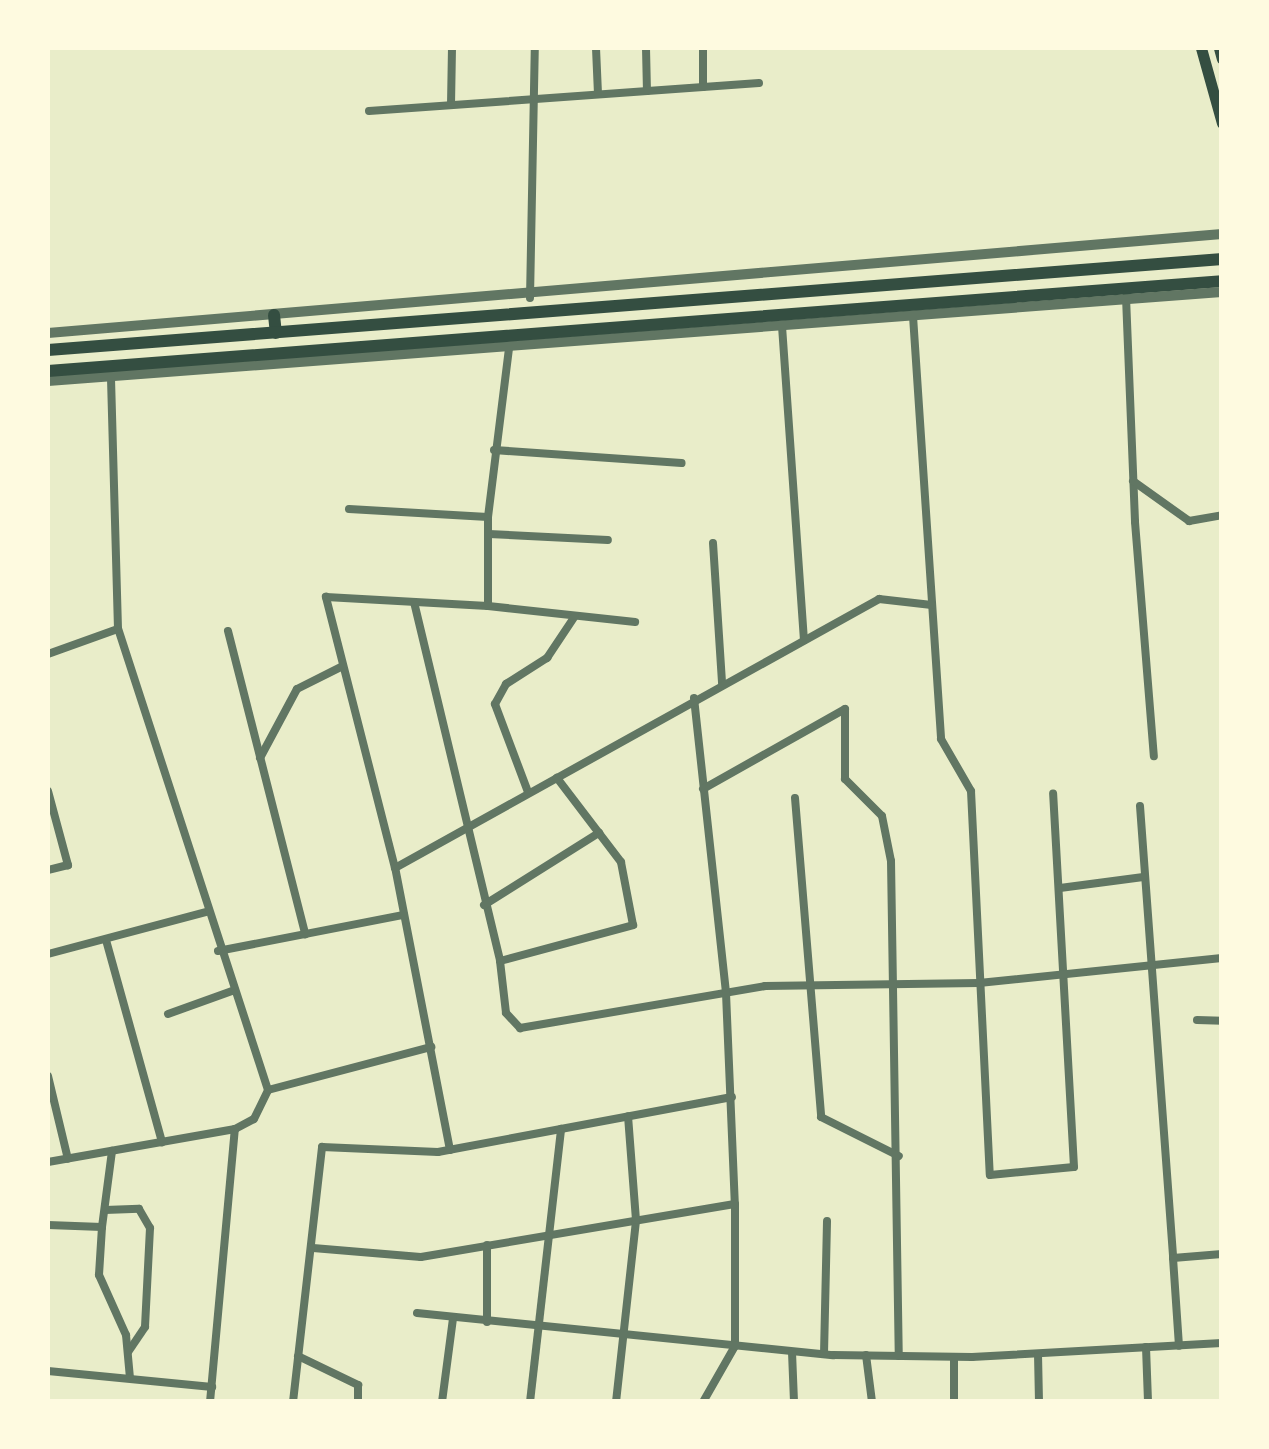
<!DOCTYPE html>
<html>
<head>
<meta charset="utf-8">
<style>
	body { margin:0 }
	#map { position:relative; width:1269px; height:1449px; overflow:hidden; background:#e9edc9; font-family:"Asap Condensed",sans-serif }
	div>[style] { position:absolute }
	.minor>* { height:8px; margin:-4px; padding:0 4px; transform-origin:4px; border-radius:4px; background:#617663 }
	.tertiary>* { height:10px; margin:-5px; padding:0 5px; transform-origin:5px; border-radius:5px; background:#617663 }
	.secondary>* { height:11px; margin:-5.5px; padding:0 5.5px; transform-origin:5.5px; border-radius:5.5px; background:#344e41 }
	.trunk>* { height:12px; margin:-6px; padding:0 6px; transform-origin:6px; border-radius:6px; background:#344e41 }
	span { translate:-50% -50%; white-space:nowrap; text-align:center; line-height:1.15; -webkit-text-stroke:8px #fefae0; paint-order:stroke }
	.frame { position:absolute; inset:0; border:50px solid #fefae0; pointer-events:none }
</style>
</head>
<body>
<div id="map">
	<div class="minor">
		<i style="left:596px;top:48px;width:46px;rotate:87.5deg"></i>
		<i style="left:646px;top:48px;width:43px;rotate:88.7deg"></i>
		<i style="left:703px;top:87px;width:39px;rotate:-90deg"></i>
		<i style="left:451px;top:105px;width:57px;rotate:-89deg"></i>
		<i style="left:369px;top:111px;width:391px;rotate:-4.1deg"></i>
		<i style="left:1126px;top:297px;width:225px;rotate:87.7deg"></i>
		<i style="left:1135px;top:522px;width:235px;rotate:85.4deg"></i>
		<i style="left:530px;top:298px;width:250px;rotate:-88.9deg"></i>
		<i style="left:913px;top:316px;width:424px;rotate:86.2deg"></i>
		<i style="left:941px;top:739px;width:60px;rotate:60deg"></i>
		<i style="left:971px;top:791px;width:384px;rotate:87.2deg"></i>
		<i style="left:990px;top:1175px;width:84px;rotate:-5.4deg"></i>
		<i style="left:1074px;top:1167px;width:374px;rotate:-93.2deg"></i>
		<i style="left:782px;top:326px;width:315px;rotate:86deg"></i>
		<i style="left:494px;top:450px;width:188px;rotate:4deg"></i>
		<i style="left:1133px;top:481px;width:69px;rotate:35.5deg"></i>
		<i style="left:1189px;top:521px;width:34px;rotate:-10deg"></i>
		<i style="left:349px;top:509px;width:139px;rotate:3.3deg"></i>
		<i style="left:489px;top:534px;width:119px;rotate:2.9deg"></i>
		<i style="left:713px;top:543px;width:141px;rotate:86.3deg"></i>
		<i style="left:414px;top:602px;width:369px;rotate:76.5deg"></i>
		<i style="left:500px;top:961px;width:52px;rotate:83.4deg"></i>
		<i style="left:506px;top:1013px;width:21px;rotate:47deg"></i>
		<i style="left:520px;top:1028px;width:249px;rotate:-9.7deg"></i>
		<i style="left:765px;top:986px;width:214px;rotate:-0.8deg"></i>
		<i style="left:979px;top:983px;width:244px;rotate:-5.9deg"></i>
		<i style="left:488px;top:606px;width:148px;rotate:6.2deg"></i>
		<i style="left:228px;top:631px;width:313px;rotate:75.7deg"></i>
		<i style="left:48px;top:654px;width:74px;rotate:-19.7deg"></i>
		<i style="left:694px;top:698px;width:297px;rotate:83.8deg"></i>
		<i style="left:726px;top:993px;width:211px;rotate:87.6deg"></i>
		<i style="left:735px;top:1204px;width:142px;rotate:90deg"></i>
		<i style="left:735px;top:1346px;width:64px;rotate:119.7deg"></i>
		<i style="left:260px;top:758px;width:78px;rotate:-61.8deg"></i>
		<i style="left:297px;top:689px;width:51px;rotate:-26.6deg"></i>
		<i style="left:703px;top:789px;width:163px;rotate:-29.4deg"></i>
		<i style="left:845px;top:709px;width:70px;rotate:90deg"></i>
		<i style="left:845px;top:779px;width:52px;rotate:45deg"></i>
		<i style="left:882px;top:816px;width:46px;rotate:78.7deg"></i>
		<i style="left:891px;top:861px;width:495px;rotate:89.1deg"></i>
		<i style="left:48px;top:791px;width:77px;rotate:74.9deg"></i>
		<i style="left:68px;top:865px;width:21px;rotate:166deg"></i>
		<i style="left:528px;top:792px;width:94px;rotate:-110.6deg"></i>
		<i style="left:495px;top:704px;width:23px;rotate:-61deg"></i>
		<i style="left:506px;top:684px;width:49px;rotate:-32.4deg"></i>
		<i style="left:547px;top:658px;width:50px;rotate:-56.3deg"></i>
		<i style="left:795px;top:798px;width:320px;rotate:85.3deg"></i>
		<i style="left:821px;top:1117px;width:87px;rotate:26.6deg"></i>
		<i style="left:1140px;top:806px;width:453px;rotate:85.8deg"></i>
		<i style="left:1173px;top:1258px;width:49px;rotate:-4.7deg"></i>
		<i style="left:395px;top:868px;width:554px;rotate:-29.06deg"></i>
		<i style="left:879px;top:599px;width:53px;rotate:6.5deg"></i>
		<i style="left:1060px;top:888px;width:84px;rotate:-7.5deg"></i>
		<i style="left:484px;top:905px;width:136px;rotate:-32.1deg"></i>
		<i style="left:106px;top:940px;width:210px;rotate:74.5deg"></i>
		<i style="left:218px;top:951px;width:189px;rotate:-11deg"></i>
		<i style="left:48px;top:954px;width:163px;rotate:-14.9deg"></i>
		<i style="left:500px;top:961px;width:138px;rotate:-15.1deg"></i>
		<i style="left:633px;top:925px;width:64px;rotate:-100.8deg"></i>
		<i style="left:621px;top:862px;width:106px;rotate:-127.3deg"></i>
		<i style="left:168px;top:1014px;width:68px;rotate:-19.8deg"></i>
		<i style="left:1197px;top:1020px;width:25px;rotate:2deg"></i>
		<i style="left:48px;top:1076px;width:85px;rotate:76.5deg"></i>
		<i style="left:268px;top:1090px;width:169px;rotate:-14.8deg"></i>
		<i style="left:450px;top:1150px;width:287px;rotate:-101deg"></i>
		<i style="left:395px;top:868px;width:280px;rotate:-104.3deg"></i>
		<i style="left:326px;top:597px;width:162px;rotate:3.2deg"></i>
		<i style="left:488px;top:606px;width:89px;rotate:-90deg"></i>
		<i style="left:488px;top:517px;width:169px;rotate:-82.9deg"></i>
		<i style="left:48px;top:1162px;width:190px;rotate:-10deg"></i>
		<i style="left:235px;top:1129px;width:21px;rotate:-28deg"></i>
		<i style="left:254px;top:1119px;width:32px;rotate:-64deg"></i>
		<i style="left:268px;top:1090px;width:485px;rotate:-108deg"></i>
		<i style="left:118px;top:629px;width:256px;rotate:-91.6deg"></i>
		<i style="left:105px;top:1210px;width:34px;rotate:-2deg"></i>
		<i style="left:139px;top:1209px;width:22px;rotate:60deg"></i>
		<i style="left:150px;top:1228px;width:99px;rotate:92.9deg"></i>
		<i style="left:145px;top:1327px;width:30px;rotate:124deg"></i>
		<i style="left:48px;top:1225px;width:54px;rotate:2.1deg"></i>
		<i style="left:102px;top:1227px;width:77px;rotate:-82.5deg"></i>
		<i style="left:102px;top:1227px;width:48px;rotate:93.6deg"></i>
		<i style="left:99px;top:1275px;width:66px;rotate:65.8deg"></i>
		<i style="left:126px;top:1335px;width:43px;rotate:84.7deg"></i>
		<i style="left:313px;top:1248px;width:108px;rotate:4.8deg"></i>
		<i style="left:421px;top:1257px;width:318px;rotate:-9.6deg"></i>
		<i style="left:1173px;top:1258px;width:88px;rotate:86.1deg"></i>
		<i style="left:417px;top:1313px;width:418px;rotate:5.8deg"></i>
		<i style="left:833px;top:1355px;width:139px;rotate:0.8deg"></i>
		<i style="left:972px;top:1357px;width:250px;rotate:-3.2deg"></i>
		<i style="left:487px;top:1322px;width:77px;rotate:-90deg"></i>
		<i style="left:1146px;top:1347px;width:55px;rotate:87.9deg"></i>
		<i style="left:792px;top:1352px;width:50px;rotate:87.7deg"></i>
		<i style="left:824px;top:1354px;width:133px;rotate:-88.7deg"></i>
		<i style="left:1038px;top:1354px;width:48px;rotate:88.8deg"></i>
		<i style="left:866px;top:1355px;width:47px;rotate:82.7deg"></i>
		<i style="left:298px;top:1356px;width:67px;rotate:25.8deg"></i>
		<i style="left:358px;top:1385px;width:17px;rotate:90deg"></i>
		<i style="left:954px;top:1357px;width:45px;rotate:90deg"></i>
		<i style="left:48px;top:1371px;width:165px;rotate:5.6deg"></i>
		<i style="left:210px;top:1402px;width:274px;rotate:-84.8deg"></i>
		<i style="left:293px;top:1402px;width:257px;rotate:-83.5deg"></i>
		<i style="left:322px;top:1147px;width:116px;rotate:2.5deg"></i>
		<i style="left:438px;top:1152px;width:299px;rotate:-10.6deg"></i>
		<i style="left:442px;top:1402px;width:84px;rotate:-82.5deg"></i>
		<i style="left:530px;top:1402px;width:275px;rotate:-83.5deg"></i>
		<i style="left:616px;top:1402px;width:183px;rotate:-83.7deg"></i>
		<i style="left:636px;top:1220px;width:104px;rotate:-94.4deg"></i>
	</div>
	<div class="tertiary">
		<i style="left:48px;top:333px;width:1178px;rotate:-4.82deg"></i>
		<i style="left:48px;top:381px;width:1177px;rotate:-4.34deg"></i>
	</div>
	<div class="secondary">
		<i style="left:1201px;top:48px;width:78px;rotate:74.4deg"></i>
		<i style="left:1219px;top:48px;width:11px;rotate:75deg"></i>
	</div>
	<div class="trunk">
		<i style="left:274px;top:315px;width:18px;rotate:84deg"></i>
		<i style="left:48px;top:350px;width:1178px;rotate:-4.43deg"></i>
		<i style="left:48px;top:371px;width:1177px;rotate:-4.38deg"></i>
	</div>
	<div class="frame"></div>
</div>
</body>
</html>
